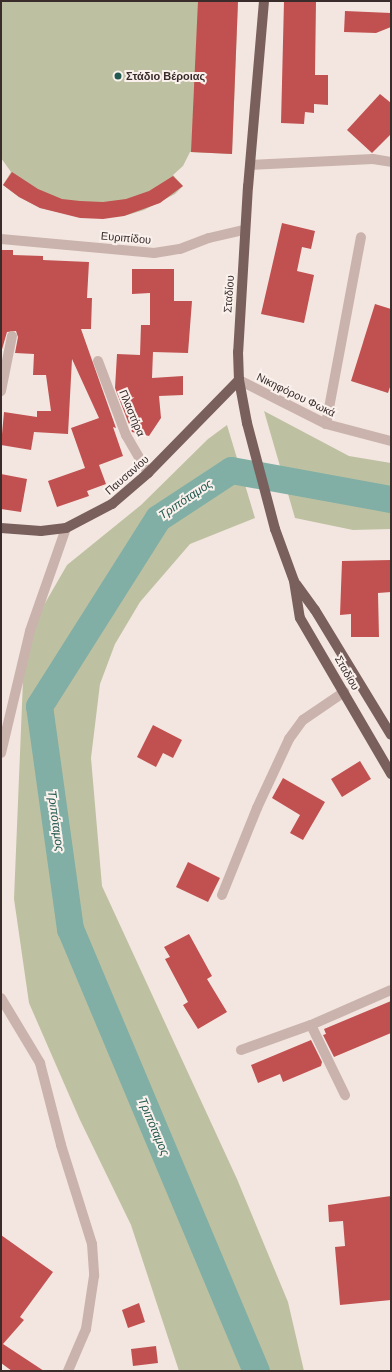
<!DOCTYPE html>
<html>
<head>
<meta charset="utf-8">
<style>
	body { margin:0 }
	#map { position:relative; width:392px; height:1372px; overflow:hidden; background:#f3e6e1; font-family:Helvetica,sans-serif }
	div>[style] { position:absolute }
	.green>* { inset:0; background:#bec1a1 }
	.river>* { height:27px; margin:-13.5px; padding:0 13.5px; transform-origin:13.5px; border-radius:13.5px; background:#81afa6 }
	.building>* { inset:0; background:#c15150 }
	.minor>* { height:10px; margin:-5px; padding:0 5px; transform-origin:5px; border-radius:5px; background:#cbb3ad }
	.major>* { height:10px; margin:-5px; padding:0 5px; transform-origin:5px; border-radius:5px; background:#7a605d }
	.dots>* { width:11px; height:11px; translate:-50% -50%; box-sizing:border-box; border:2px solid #faf1ed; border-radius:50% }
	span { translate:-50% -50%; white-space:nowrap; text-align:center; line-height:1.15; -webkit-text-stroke:4px #faf1ed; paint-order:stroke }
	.poi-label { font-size:11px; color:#392c2b; font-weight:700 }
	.left { translate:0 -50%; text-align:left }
	.street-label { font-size:11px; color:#392c2b }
	.water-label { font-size:12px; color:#225a50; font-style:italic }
	.frame { position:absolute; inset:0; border:2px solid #392c2b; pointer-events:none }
</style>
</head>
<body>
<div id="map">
	<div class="green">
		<i style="clip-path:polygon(1px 1px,238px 1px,232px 154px,190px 152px,183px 166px,173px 175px,183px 186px,175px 194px,144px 210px,124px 216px,80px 217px,40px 208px,19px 197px,3px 185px,11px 172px,1px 158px)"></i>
		<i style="clip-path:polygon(264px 411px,349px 456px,391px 463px,391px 529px,353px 530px,295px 518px)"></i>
		<i style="clip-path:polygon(227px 425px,255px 518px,190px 544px,140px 602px,115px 644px,100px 684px,91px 758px,102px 886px,237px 1179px,288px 1302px,304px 1371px,179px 1371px,131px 1225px,80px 1120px,29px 1003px,14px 899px,23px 680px,33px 624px,67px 565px,141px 505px,208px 439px)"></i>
	</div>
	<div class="river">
		<i style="left:256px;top:1371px;width:480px;rotate:-112.8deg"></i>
		<i style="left:70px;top:929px;width:225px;rotate:-97.9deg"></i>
		<i style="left:39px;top:706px;width:222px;rotate:-57.7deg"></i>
		<i style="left:158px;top:518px;width:87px;rotate:-33.3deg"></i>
		<i style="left:231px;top:470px;width:163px;rotate:10.3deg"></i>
	</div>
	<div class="building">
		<i style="clip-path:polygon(198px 1px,238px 1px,232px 154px,191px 152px)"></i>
		<i style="clip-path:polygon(284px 1px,316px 1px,315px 75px,328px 75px,328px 105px,314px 104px,314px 113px,305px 112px,304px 124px,281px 123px)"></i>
		<i style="clip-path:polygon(345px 11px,391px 13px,391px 27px,376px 33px,344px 32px)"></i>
		<i style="clip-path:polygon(380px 94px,391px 103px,391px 134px,372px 153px,347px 130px)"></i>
		<i style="clip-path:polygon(12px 172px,38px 189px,62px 199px,80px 201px,103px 202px,126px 199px,149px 191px,173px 176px,183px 186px,160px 203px,124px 216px,103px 219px,80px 218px,40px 208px,19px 197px,3px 185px)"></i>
		<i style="clip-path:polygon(282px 223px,315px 231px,311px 249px,302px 247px,297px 271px,314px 275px,304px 323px,261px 314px)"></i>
		<i style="clip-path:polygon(1px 250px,13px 250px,13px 255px,43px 256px,43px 260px,89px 262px,87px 298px,92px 298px,91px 329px,81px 329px,116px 428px,113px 427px,123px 456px,99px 465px,106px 484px,87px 491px,89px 496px,57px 507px,48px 481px,85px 468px,71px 428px,99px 418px,72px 359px,68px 434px,34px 432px,31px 450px,1px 445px,4px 412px,37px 417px,37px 411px,51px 411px,46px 375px,33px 375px,34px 354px,15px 353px,18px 337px,16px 331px,7px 332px,1px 353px)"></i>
		<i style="clip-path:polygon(132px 269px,174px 269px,174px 301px,192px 301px,188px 353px,153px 352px,152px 378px,183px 376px,183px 395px,159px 396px,161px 418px,149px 436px,132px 432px,115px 388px,117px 354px,140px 355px,141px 325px,150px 325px,150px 293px,132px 294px)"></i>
		<i style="clip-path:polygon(375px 304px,391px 309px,391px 384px,388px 393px,351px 381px)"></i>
		<i style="clip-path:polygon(1px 474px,27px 479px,21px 512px,1px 509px)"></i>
		<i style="clip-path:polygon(391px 560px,391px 592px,378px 593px,379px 637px,351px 637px,351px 614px,340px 615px,342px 561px)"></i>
		<i style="clip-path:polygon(153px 725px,182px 740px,173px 758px,163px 753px,156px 767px,137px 757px)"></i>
		<i style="clip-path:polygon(360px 761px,371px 779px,342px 797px,331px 779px)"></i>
		<i style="clip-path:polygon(283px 778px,325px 802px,303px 840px,290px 833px,300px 815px,272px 798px)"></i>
		<i style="clip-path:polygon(188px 862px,220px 878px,208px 902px,176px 887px)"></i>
		<i style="clip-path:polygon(189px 934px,212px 976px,207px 979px,227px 1012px,198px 1029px,183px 1005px,188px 1002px,165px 959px,170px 957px,164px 947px)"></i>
		<i style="clip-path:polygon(391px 1001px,391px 1033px,334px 1057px,323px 1035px,326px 1034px,324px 1029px)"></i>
		<i style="clip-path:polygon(311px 1040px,322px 1062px,321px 1066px,283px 1082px,280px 1074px,258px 1083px,251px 1065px)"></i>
		<i style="clip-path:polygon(391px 1196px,391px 1300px,340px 1305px,335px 1247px,345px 1246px,343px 1221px,329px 1222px,328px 1205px)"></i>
		<i style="clip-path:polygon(1px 1235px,53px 1272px,20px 1317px,24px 1320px,3px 1344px,44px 1371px,12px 1371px,1px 1363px)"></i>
		<i style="clip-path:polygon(139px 1303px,145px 1322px,128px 1328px,122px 1310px)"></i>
		<i style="clip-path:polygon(156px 1346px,158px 1363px,133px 1366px,131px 1349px)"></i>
	</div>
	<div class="minor">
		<i style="left:251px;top:165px;width:122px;rotate:-2.8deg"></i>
		<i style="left:373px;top:159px;width:18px;rotate:9deg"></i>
		<i style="left:1px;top:239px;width:154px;rotate:5.2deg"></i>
		<i style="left:154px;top:253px;width:26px;rotate:-9deg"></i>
		<i style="left:180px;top:249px;width:31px;rotate:-21deg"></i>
		<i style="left:209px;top:238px;width:37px;rotate:-13deg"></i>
		<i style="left:98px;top:361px;width:79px;rotate:69.3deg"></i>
		<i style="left:126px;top:435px;width:44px;rotate:59.9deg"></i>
		<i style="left:239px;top:380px;width:97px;rotate:26.8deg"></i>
		<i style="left:326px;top:424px;width:67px;rotate:14.7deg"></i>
		<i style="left:1px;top:391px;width:56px;rotate:-78.7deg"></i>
		<i style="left:326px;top:424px;width:190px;rotate:-79.4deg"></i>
		<i style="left:1px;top:753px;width:125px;rotate:-76.6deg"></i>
		<i style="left:30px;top:631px;width:109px;rotate:-70.7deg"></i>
		<i style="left:222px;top:895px;width:94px;rotate:-68.1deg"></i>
		<i style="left:257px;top:808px;width:76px;rotate:-65.1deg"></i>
		<i style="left:289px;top:739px;width:24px;rotate:-54deg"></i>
		<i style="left:303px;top:720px;width:50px;rotate:-34.3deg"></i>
		<i style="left:1px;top:998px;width:76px;rotate:59deg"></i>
		<i style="left:40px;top:1063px;width:85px;rotate:75.6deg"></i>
		<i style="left:61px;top:1145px;width:104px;rotate:72.6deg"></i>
		<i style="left:92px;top:1244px;width:32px;rotate:86deg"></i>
		<i style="left:94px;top:1276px;width:54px;rotate:98.6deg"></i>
		<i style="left:86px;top:1329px;width:46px;rotate:113.2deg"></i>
		<i style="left:311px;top:1025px;width:78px;rotate:64.1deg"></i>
		<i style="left:241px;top:1050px;width:74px;rotate:-19.7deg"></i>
		<i style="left:311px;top:1025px;width:87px;rotate:-23.6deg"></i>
	</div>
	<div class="major">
		<i style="left:264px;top:1px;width:186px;rotate:94.9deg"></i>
		<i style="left:248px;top:186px;width:166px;rotate:93.4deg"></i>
		<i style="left:238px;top:352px;width:28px;rotate:88deg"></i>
		<i style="left:239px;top:380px;width:44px;rotate:79.5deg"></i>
		<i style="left:247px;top:423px;width:110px;rotate:75.2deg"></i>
		<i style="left:275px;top:529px;width:55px;rotate:69.9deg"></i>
		<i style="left:294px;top:581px;width:37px;rotate:81deg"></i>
		<i style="left:300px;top:618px;width:181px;rotate:59.7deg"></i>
		<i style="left:1px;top:528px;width:40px;rotate:4.3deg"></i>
		<i style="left:41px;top:531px;width:25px;rotate:-7deg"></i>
		<i style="left:66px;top:528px;width:52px;rotate:-27.6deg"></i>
		<i style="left:112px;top:504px;width:48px;rotate:-40.7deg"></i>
		<i style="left:148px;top:473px;width:130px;rotate:-45.6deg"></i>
		<i style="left:296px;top:584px;width:32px;rotate:54deg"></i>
		<i style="left:315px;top:610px;width:146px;rotate:58.7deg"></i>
	</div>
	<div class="dots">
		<i style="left:118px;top:76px;background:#225a50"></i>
	</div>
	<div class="poi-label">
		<span class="left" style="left:126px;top:76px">Στάδιο Βέροιας</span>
	</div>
	<div class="street-label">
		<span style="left:126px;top:238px;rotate:5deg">Ευριπίδου</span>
		<span style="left:229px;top:294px;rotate:-86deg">Σταδίου</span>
		<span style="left:296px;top:395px;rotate:26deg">Νικηφόρου Φωκά</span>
		<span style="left:132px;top:413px;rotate:67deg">Πλαστήρα</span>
		<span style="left:127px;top:475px;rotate:-41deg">Παυσανίου</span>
		<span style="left:347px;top:673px;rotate:60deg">Σταδίου</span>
	</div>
	<div class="water-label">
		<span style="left:186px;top:500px;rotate:-34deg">Τριπόταμος</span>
		<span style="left:55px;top:821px;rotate:82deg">Τριπόταμος</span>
		<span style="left:153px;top:1127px;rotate:67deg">Τριπόταμος</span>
	</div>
	<div class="frame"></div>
</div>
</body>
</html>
